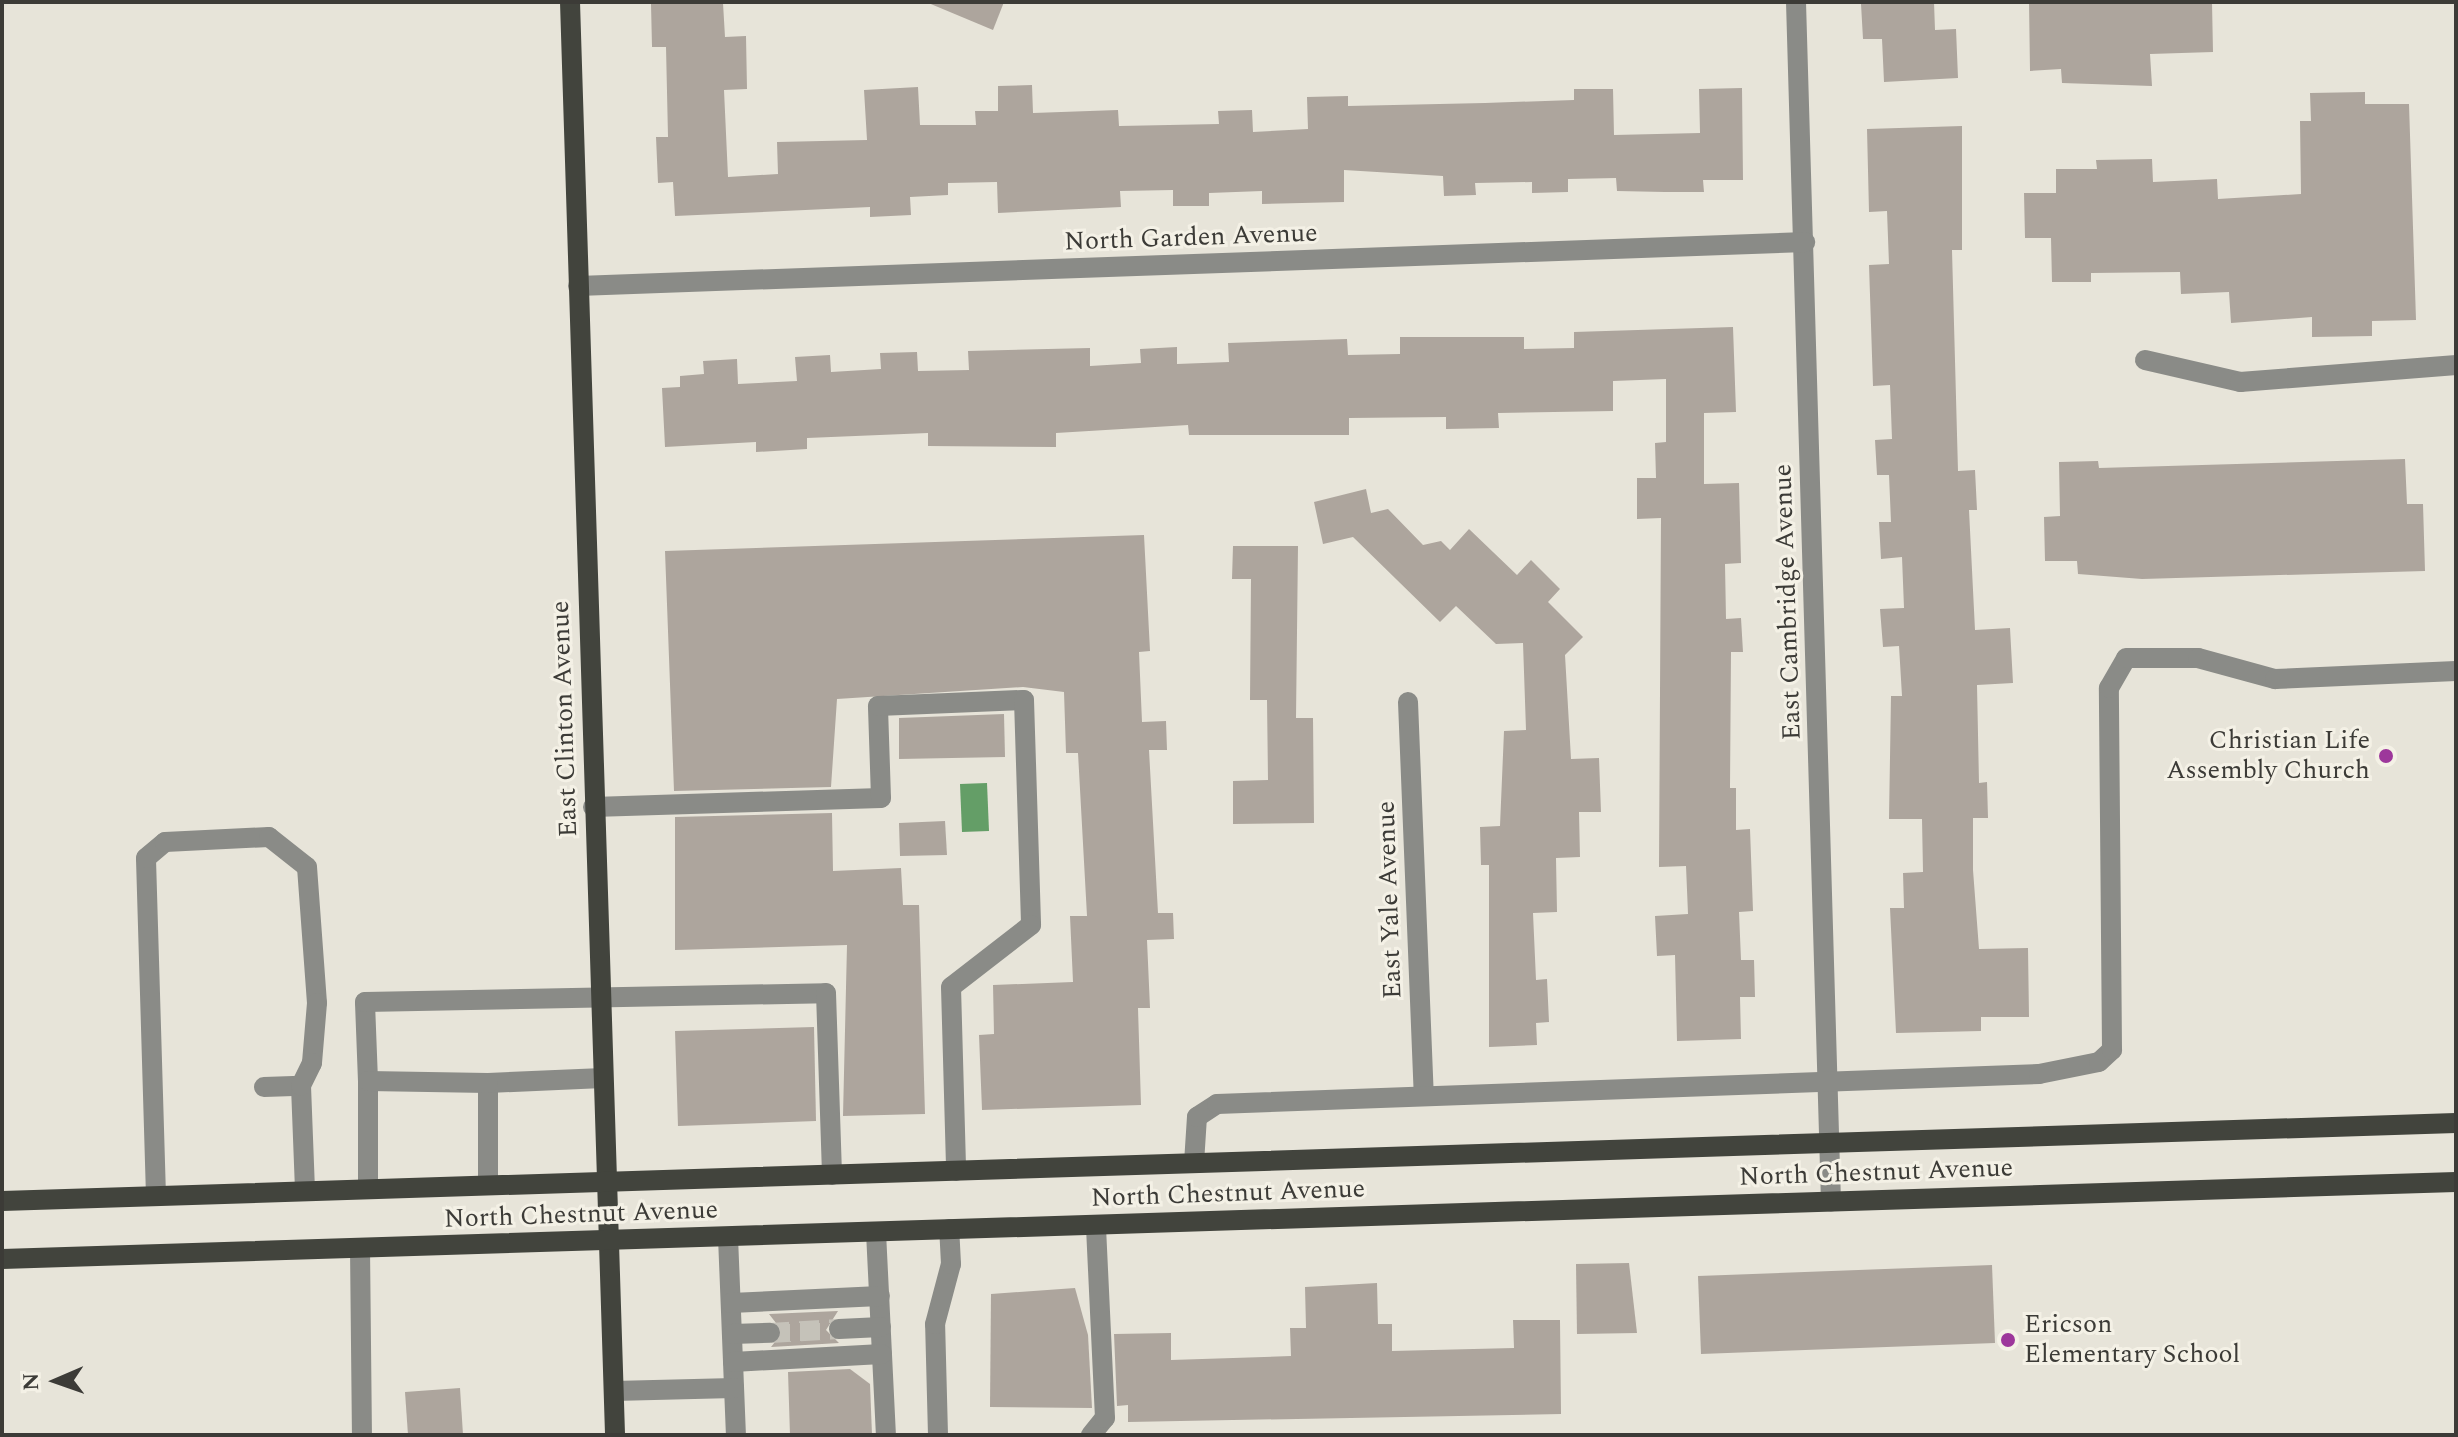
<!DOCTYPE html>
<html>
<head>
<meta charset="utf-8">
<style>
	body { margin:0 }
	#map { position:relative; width:2458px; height:1437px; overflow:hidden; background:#e7e4d9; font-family:Spectral,serif }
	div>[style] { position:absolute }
	.water>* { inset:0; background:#649e67 }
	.building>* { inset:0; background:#ada59d }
	.minor-tunnel>* { height:20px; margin-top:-10px; transform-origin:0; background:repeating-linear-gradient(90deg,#c5c2b9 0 20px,transparent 0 30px) }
	.minor>* { height:20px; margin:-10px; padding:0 10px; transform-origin:10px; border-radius:10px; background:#8a8b87 }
	.major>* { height:20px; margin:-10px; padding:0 10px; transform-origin:10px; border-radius:10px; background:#42443d }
	.dots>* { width:22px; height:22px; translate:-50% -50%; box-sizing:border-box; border:4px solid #f4f1e6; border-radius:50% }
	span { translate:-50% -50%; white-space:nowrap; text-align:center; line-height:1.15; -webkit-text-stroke:6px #f4f1e6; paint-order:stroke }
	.street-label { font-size:26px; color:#3c3b37 }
	.poi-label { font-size:26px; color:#3c3b37 }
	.right { translate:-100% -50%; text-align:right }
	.left { translate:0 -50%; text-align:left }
	.frame { position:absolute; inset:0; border:4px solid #3c3b37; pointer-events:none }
	.north { position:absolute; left:16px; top:1341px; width:80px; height:80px; -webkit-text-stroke:6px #f4f1e6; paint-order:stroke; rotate:268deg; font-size:22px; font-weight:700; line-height:32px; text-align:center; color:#3c3b37 }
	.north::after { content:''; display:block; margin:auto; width:28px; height:36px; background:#3c3b37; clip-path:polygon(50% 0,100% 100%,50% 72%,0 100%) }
</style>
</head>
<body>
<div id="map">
	<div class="water">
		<i style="clip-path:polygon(987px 783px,989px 831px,962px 832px,960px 784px)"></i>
	</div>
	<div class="building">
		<i style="clip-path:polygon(926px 2px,1004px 2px,993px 30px)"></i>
		<i style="clip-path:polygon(1934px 2px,1935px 30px,1956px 29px,1958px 78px,1884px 82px,1882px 39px,1863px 39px,1861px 4px)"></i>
		<i style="clip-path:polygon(2029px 2px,2212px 2px,2213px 52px,2150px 54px,2152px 86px,2062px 83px,2061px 69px,2030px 71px)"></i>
		<i style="clip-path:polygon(723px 3px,725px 37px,746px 36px,747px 89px,724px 90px,728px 177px,778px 174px,777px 142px,867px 140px,864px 90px,918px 87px,920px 125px,976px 125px,975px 111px,998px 111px,998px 86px,1032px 85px,1033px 113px,1118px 110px,1119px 126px,1219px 124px,1218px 111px,1252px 110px,1253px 132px,1308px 129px,1307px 97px,1348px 96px,1348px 106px,1485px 103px,1574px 100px,1574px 89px,1613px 89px,1614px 135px,1700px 133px,1699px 89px,1742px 88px,1743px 180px,1703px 180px,1704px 192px,1665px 192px,1617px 191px,1616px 178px,1568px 179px,1568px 192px,1532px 193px,1532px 182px,1475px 183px,1476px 195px,1444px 196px,1443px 176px,1344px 170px,1344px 202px,1262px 204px,1262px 191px,1209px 193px,1209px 206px,1173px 206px,1173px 190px,1120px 191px,1121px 207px,998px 213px,997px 182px,948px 183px,948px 195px,910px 197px,911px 215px,870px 217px,870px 207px,675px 216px,673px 182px,658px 183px,656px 137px,668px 137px,666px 47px,652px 47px,651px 4px)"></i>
		<i style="clip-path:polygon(2365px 92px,2365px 104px,2409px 104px,2416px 320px,2372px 321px,2372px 336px,2312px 337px,2312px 317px,2231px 323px,2229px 292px,2181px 294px,2180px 272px,2091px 273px,2091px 282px,2052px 282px,2051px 238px,2025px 238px,2024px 193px,2056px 193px,2056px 169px,2097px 169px,2096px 160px,2152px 159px,2153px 182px,2217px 179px,2218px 199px,2301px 194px,2300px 121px,2311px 121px,2310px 93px)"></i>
		<i style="clip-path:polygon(1962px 126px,1962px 250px,1952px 250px,1958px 471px,1975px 470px,1977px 510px,1969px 510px,1975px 630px,2010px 628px,2013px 683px,1977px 685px,1979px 783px,1987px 782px,1988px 818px,1973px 818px,1973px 870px,1979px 949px,2028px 948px,2029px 1017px,1981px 1017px,1981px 1031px,1896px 1033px,1890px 908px,1904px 908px,1903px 873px,1923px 872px,1922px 819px,1889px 819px,1891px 696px,1902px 696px,1899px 646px,1883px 647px,1880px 609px,1904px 608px,1902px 557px,1881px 559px,1879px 522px,1891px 522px,1889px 475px,1877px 475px,1875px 440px,1892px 439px,1890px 385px,1873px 386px,1869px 265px,1889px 264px,1887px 211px,1869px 212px,1867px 129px)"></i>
		<i style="clip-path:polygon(1733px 327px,1736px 412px,1704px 413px,1704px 484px,1739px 483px,1741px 563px,1725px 564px,1726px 619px,1741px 618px,1743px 652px,1731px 652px,1730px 788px,1736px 788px,1736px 830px,1750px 829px,1753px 911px,1739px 912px,1741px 960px,1754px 960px,1755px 997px,1740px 997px,1741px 1039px,1677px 1041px,1675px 955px,1657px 956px,1655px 916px,1688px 914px,1686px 866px,1659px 867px,1661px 518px,1637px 519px,1637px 478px,1656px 478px,1655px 443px,1666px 442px,1666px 379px,1613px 381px,1613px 411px,1498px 413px,1499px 428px,1446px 429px,1446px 417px,1349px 418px,1349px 435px,1189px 435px,1188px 425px,1056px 433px,1056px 447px,928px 446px,928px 433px,807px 438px,807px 449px,756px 452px,756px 442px,665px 447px,662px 388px,680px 387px,680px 376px,704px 374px,703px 361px,737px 359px,738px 384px,797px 381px,795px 357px,830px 355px,831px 372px,881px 369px,880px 353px,917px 352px,918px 371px,969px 370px,968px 351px,1090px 348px,1090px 366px,1141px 363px,1140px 349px,1177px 347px,1177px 364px,1229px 362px,1228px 343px,1347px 339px,1348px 355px,1400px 354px,1400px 337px,1524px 337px,1524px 349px,1574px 348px,1574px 332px)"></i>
		<i style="clip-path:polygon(2405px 459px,2407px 504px,2423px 504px,2425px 571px,2142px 579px,2078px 574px,2077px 561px,2045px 561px,2044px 517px,2060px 516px,2059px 462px,2098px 461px,2099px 468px)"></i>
		<i style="clip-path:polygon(1366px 489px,1371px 513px,1388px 509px,1423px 545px,1441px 541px,1450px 550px,1469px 529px,1517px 575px,1531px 560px,1560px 589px,1548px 602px,1583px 637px,1565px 655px,1571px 759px,1599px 758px,1601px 812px,1579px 812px,1580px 857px,1556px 858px,1557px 912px,1533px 913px,1536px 980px,1547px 979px,1549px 1022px,1536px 1023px,1537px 1045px,1489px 1047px,1489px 865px,1481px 865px,1480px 827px,1500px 826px,1504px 731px,1526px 730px,1523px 643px,1496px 644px,1456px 606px,1440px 622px,1353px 537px,1323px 544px,1314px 502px)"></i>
		<i style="clip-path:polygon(1144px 535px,1150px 651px,1139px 652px,1142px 722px,1166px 721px,1167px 750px,1149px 750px,1158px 913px,1173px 913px,1174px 939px,1147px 940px,1150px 1008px,1138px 1008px,1141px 1105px,982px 1110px,979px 1035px,994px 1034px,993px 985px,1073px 982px,1070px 916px,1087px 916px,1078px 753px,1066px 753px,1064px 692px,1023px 687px,837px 699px,831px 787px,674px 791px,665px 551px)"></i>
		<i style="clip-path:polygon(1233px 546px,1298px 546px,1296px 718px,1313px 718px,1314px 823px,1233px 824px,1233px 781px,1268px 780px,1267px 700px,1250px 700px,1251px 579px,1232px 579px)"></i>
		<i style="clip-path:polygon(1004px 714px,1005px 757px,899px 759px,899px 718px)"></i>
		<i style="clip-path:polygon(832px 813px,833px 871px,901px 868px,903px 905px,919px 905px,925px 1114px,843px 1116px,847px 945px,675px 950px,675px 817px)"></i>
		<i style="clip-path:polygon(945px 821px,947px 855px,900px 856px,899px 823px)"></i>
		<i style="clip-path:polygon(814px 1027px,816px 1121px,678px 1126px,675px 1031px)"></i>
		<i style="clip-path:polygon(1629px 1263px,1637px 1333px,1577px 1334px,1576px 1264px)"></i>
		<i style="clip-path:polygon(1992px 1265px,1995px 1343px,1701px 1354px,1698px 1276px)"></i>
		<i style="clip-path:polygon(1377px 1283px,1378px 1324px,1392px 1324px,1392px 1351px,1514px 1348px,1513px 1320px,1560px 1320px,1561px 1414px,1128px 1422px,1128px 1405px,1117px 1406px,1114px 1334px,1171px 1333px,1171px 1360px,1291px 1356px,1290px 1328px,1306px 1328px,1305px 1287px)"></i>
		<i style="clip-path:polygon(1075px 1288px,1088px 1335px,1092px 1408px,990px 1407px,991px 1294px)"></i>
		<i style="clip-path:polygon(838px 1311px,826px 1330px,839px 1343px,771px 1347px,783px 1332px,769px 1314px)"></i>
		<i style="clip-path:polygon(850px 1369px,870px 1384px,872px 1435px,790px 1435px,788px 1372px)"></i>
		<i style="clip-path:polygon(460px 1388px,463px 1435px,408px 1435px,405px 1392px)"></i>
	</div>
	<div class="minor-tunnel">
		<i style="left:770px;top:1333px;width:69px;rotate:-3.3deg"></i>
	</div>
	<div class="minor">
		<i style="left:1796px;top:2px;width:1200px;rotate:88.33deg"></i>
		<i style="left:578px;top:286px;width:1228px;rotate:-2.05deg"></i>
		<i style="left:2145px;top:360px;width:98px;rotate:13deg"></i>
		<i style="left:2240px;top:382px;width:217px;rotate:-4.5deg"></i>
		<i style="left:1408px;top:702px;width:394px;rotate:87.7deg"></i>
		<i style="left:593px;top:807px;width:288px;rotate:-1.8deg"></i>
		<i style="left:881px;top:798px;width:92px;rotate:-91.9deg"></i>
		<i style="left:878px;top:706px;width:146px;rotate:-2.4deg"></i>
		<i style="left:1024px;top:700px;width:225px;rotate:88.2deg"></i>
		<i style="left:1031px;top:925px;width:101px;rotate:142.2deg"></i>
		<i style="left:951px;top:987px;width:184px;rotate:88.4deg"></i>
		<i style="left:368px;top:1081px;width:79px;rotate:-92.2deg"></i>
		<i style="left:365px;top:1002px;width:461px;rotate:-1.1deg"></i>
		<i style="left:826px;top:993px;width:182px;rotate:88.1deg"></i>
		<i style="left:264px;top:1087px;width:37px;rotate:-2deg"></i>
		<i style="left:301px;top:1086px;width:105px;rotate:87.8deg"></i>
		<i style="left:1194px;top:1163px;width:46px;rotate:-86.3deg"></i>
		<i style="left:1197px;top:1117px;width:24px;rotate:-33deg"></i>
		<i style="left:1217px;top:1104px;width:823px;rotate:-2.09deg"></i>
		<i style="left:2039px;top:1074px;width:61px;rotate:-11.3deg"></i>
		<i style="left:2099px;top:1062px;width:18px;rotate:-43deg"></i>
		<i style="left:2112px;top:1050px;width:362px;rotate:-90.5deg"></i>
		<i style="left:2109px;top:688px;width:34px;rotate:-60deg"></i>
		<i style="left:2126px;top:658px;width:72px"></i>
		<i style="left:2198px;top:658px;width:80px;rotate:15.3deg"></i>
		<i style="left:2275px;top:679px;width:181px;rotate:-2.5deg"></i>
		<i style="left:488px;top:1185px;width:102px;rotate:-90deg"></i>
		<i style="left:488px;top:1083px;width:115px;rotate:-2.5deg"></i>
		<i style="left:368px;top:1189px;width:108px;rotate:-90deg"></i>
		<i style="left:368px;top:1081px;width:120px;rotate:1deg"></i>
		<i style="left:156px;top:1196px;width:338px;rotate:-91.7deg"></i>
		<i style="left:146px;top:858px;width:25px;rotate:-40deg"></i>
		<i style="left:165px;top:842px;width:104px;rotate:-2.8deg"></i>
		<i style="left:269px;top:837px;width:48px;rotate:38.3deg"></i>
		<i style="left:307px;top:867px;width:136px;rotate:85.8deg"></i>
		<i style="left:317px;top:1003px;width:60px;rotate:94.8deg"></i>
		<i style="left:312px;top:1063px;width:25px;rotate:116deg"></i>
		<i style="left:876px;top:1232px;width:203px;rotate:87.2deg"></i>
		<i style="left:728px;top:1237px;width:198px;rotate:87.7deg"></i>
		<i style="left:360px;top:1248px;width:187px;rotate:89.4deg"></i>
		<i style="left:731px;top:1303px;width:149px;rotate:-2.7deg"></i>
		<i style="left:839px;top:1329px;width:42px;rotate:-2.7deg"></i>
		<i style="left:732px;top:1334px;width:38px;rotate:-2deg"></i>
		<i style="left:733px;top:1362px;width:149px;rotate:-3.1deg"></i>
		<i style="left:614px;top:1391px;width:120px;rotate:-1.4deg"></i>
		<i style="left:938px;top:1435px;width:111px;rotate:-91.5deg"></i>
		<i style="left:935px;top:1324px;width:62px;rotate:-75.1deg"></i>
		<i style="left:951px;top:1264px;width:35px;rotate:-93deg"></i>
		<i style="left:1091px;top:1435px;width:22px;rotate:-51deg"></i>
		<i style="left:1105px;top:1418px;width:193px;rotate:-92.7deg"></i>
	</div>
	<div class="major">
		<i style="left:570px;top:2px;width:1434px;rotate:88.2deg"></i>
		<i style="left:2px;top:1201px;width:2455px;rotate:-1.82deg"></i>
		<i style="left:2px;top:1259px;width:2455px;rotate:-1.8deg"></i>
	</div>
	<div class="dots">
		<i style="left:2386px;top:756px;background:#9d379b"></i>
		<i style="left:2008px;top:1340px;background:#9d379b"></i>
	</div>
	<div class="street-label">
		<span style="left:1191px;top:238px;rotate:-2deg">North Garden Avenue</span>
		<span style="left:1788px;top:602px;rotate:-92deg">East Cambridge Avenue</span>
		<span style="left:565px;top:719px;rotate:-92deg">East Clinton Avenue</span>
		<span style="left:1390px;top:900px;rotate:-92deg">East Yale Avenue</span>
		<span style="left:1876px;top:1173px;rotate:-2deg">North Chestnut Avenue</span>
		<span style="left:1228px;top:1194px;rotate:-2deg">North Chestnut Avenue</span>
		<span style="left:581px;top:1215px;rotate:-2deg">North Chestnut Avenue</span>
	</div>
	<div class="poi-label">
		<span class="right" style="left:2370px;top:756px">Christian Life<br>Assembly Church</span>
		<span class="left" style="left:2024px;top:1340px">Ericson<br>Elementary School</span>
	</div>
	<div class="frame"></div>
	<div class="north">N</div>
</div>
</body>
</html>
